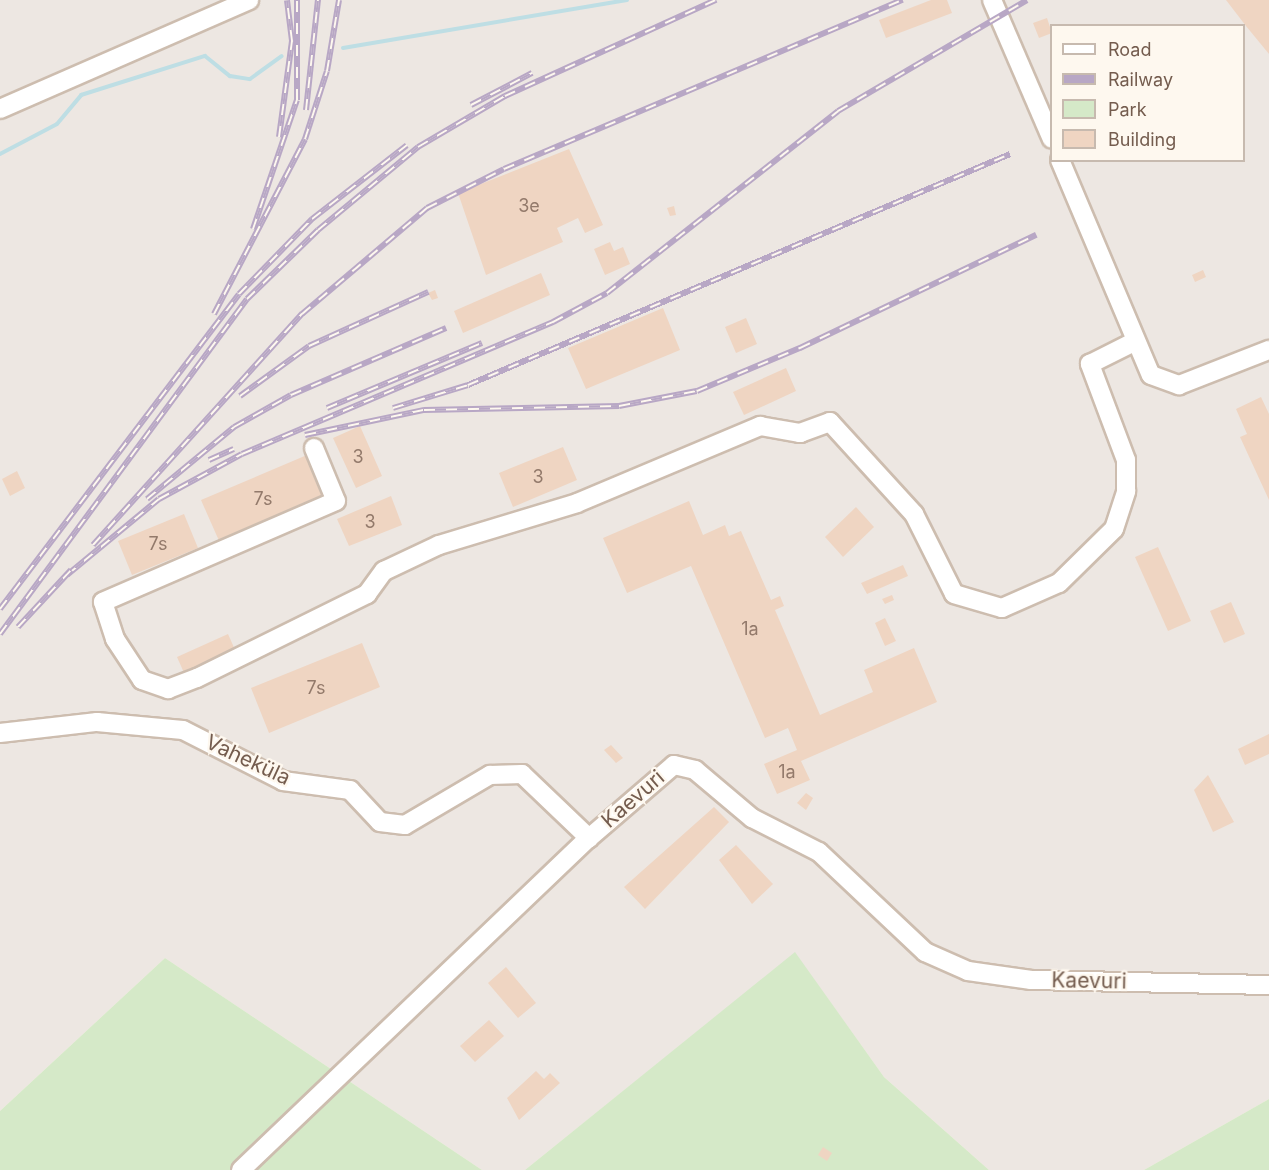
<!DOCTYPE html>
<html>
<head>
<meta charset="utf-8">
<style>
	body { margin:0 }
	#map { position:relative; width:1269px; height:1170px; overflow:hidden; background:#fbf4e9; font-family:Inter,sans-serif }
	div>[style] { position:absolute }
	.industrial>* { inset:0; background:#ede7e2 }
	.green>* { inset:0; background:#d5e9c8 }
	.stream>* { height:4px; margin:-2px; padding:0 2px; transform-origin:2px; border-radius:2px; background:#bedee4 }
	.building>* { inset:0; background:#efd5c2 }
	.roads { filter:drop-shadow(2px 0 #cdbdaf) drop-shadow(-2px 0 #cdbdaf) drop-shadow(0 2px #cdbdaf) drop-shadow(0 -2px #cdbdaf) }
	.minor>* { height:18px; margin:-9px; padding:0 9px; transform-origin:9px; border-radius:9px; background:#fff }
	.rail>* { height:6px; margin-top:-3px; transform-origin:0; background:repeating-linear-gradient(90deg,#fef8ef 0 11px,#b8a7c5 0 22px); box-sizing:border-box; border-block:2px solid #b8a7c5 }
	span { translate:-50% -50%; white-space:nowrap; text-align:center; line-height:1.15; -webkit-text-stroke:4.5px #fef8ef; paint-order:stroke }
	.number-label { font-size:18px; color:#937a6b }
	.number-label span { -webkit-text-stroke-width:0 }
	.street-label { font-size:21px; color:#745c4e }
	.legend { position:absolute; left:1050px; top:24px; width:195px; height:138px; box-sizing:border-box; background:#fef8ef; border:2px solid #c7baaf; margin:0; padding:8px 10px; list-style:none; font-size:18px; color:#745c4e }
	.legend li { display:flex; align-items:center; gap:12px; height:30px }
	.legend b { width:30px; border:2px solid #c7baaf }
</style>
</head>
<body>
<div id="map">
	<div class="industrial">
		<i style="clip-path:polygon(evenodd,0 0,1269px 0,1269px 1099px,1144px 1170px,989px 1170px,884px 1077px,795px 953px,525px 1170px,482px 1170px,165px 958px,0 1111px,0 0,1052px 26px,1244px 26px,1244px 160px,1052px 160px,1052px 26px)"></i>
	</div>
	<div class="green">
		<i style="clip-path:polygon(795px 952px,884px 1077px,989px 1170px,525px 1170px)"></i>
		<i style="clip-path:polygon(165px 958px,482px 1170px,0 1170px,0 1111px)"></i>
		<i style="clip-path:polygon(1269px 1099px,1269px 1170px,1144px 1170px)"></i>
	</div>
	<div class="stream">
		<i style="left:343px;top:48px;width:288px;rotate:-9.6deg"></i>
		<i style="left:0;top:154px;width:64px;rotate:-27.8deg"></i>
		<i style="left:57px;top:124px;width:38px;rotate:-50deg"></i>
		<i style="left:81px;top:95px;width:130px;rotate:-17.5deg"></i>
		<i style="left:205px;top:56px;width:32px;rotate:39deg"></i>
		<i style="left:230px;top:76px;width:20px;rotate:9deg"></i>
		<i style="left:250px;top:79px;width:39px;rotate:-36deg"></i>
	</div>
	<div class="building">
		<i style="clip-path:polygon(931px 0,947px 0,952px 13px,886px 38px,879px 20px)"></i>
		<i style="clip-path:polygon(1226px 0,1269px 0,1269px 54px,1246px 26px)"></i>
		<i style="clip-path:polygon(1047px 18px,1052px 33px,1039px 38px,1033px 23px)"></i>
		<i style="clip-path:polygon(569px 149px,603px 225px,585px 233px,578px 218px,557px 228px,563px 242px,486px 275px,458px 193px)"></i>
		<i style="clip-path:polygon(674px 206px,676px 215px,670px 216px,667px 208px)"></i>
		<i style="clip-path:polygon(610px 242px,614px 251px,623px 247px,630px 264px,605px 275px,594px 249px)"></i>
		<i style="clip-path:polygon(1203px 270px,1206px 277px,1195px 282px,1192px 275px)"></i>
		<i style="clip-path:polygon(541px 273px,550px 295px,463px 333px,454px 311px)"></i>
		<i style="clip-path:polygon(435px 290px,438px 298px,432px 300px,428px 293px)"></i>
		<i style="clip-path:polygon(663px 308px,680px 350px,586px 389px,568px 348px)"></i>
		<i style="clip-path:polygon(746px 318px,757px 344px,736px 353px,725px 327px)"></i>
		<i style="clip-path:polygon(786px 368px,796px 391px,744px 415px,733px 392px)"></i>
		<i style="clip-path:polygon(1261px 397px,1269px 414px,1269px 500px,1240px 437px,1247px 434px,1236px 409px)"></i>
		<i style="clip-path:polygon(360px 426px,382px 476px,356px 488px,333px 438px)"></i>
		<i style="clip-path:polygon(563px 447px,577px 480px,513px 507px,499px 473px)"></i>
		<i style="clip-path:polygon(307px 455px,325px 499px,220px 543px,201px 500px)"></i>
		<i style="clip-path:polygon(17px 471px,25px 488px,10px 496px,2px 479px)"></i>
		<i style="clip-path:polygon(391px 496px,402px 525px,349px 546px,337px 519px)"></i>
		<i style="clip-path:polygon(689px 501px,703px 535px,725px 525px,729px 536px,741px 531px,771px 600px,780px 596px,784px 606px,775px 610px,820px 715px,873px 692px,864px 670px,914px 648px,937px 702px,801px 761px,810px 780px,777px 794px,764px 764px,797px 750px,788px 728px,765px 738px,691px 566px,627px 593px,603px 538px)"></i>
		<i style="clip-path:polygon(856px 507px,874px 527px,843px 557px,825px 537px)"></i>
		<i style="clip-path:polygon(184px 514px,198px 548px,132px 575px,118px 541px)"></i>
		<i style="clip-path:polygon(1158px 547px,1191px 621px,1168px 631px,1135px 557px)"></i>
		<i style="clip-path:polygon(903px 565px,908px 576px,867px 594px,861px 583px)"></i>
		<i style="clip-path:polygon(892px 595px,894px 600px,885px 604px,882px 599px)"></i>
		<i style="clip-path:polygon(1231px 602px,1245px 634px,1224px 643px,1210px 611px)"></i>
		<i style="clip-path:polygon(885px 618px,896px 641px,885px 646px,875px 623px)"></i>
		<i style="clip-path:polygon(228px 634px,236px 652px,185px 675px,177px 657px)"></i>
		<i style="clip-path:polygon(362px 643px,380px 687px,269px 733px,251px 688px)"></i>
		<i style="clip-path:polygon(1269px 734px,1269px 754px,1245px 765px,1238px 749px)"></i>
		<i style="clip-path:polygon(611px 745px,623px 758px,616px 763px,604px 750px)"></i>
		<i style="clip-path:polygon(1208px 775px,1234px 822px,1213px 832px,1194px 790px)"></i>
		<i style="clip-path:polygon(806px 793px,813px 798px,806px 810px,797px 803px)"></i>
		<i style="clip-path:polygon(714px 807px,729px 822px,645px 909px,624px 887px)"></i>
		<i style="clip-path:polygon(736px 845px,773px 884px,752px 904px,719px 860px)"></i>
		<i style="clip-path:polygon(506px 967px,536px 1003px,518px 1018px,488px 983px)"></i>
		<i style="clip-path:polygon(489px 1020px,504px 1036px,475px 1062px,460px 1046px)"></i>
		<i style="clip-path:polygon(536px 1071px,544px 1079px,550px 1073px,560px 1083px,519px 1120px,507px 1098px)"></i>
		<i style="clip-path:polygon(823px 1147px,832px 1153px,827px 1161px,818px 1155px)"></i>
	</div>
	<div class="roads">
		<div class="minor">
			<i style="left:992px;top:0;width:151px;rotate:66.7deg"></i>
			<i style="left:0;top:109px;width:272px;rotate:-23.6deg"></i>
			<i style="left:1060px;top:160px;width:233px;rotate:67.1deg"></i>
			<i style="left:1151px;top:375px;width:30px;rotate:20deg"></i>
			<i style="left:1179px;top:385px;width:97px;rotate:-21.3deg"></i>
			<i style="left:314px;top:448px;width:57px;rotate:67.5deg"></i>
			<i style="left:336px;top:501px;width:254px;rotate:156.6deg"></i>
			<i style="left:103px;top:602px;width:39px;rotate:72deg"></i>
			<i style="left:115px;top:639px;width:49px;rotate:56.6deg"></i>
			<i style="left:142px;top:680px;width:28px;rotate:19deg"></i>
			<i style="left:168px;top:689px;width:31px;rotate:-21deg"></i>
			<i style="left:197px;top:678px;width:190px;rotate:-26.3deg"></i>
			<i style="left:367px;top:594px;width:29px;rotate:-54deg"></i>
			<i style="left:384px;top:571px;width:61px;rotate:-25.3deg"></i>
			<i style="left:439px;top:545px;width:144px;rotate:-16.9deg"></i>
			<i style="left:577px;top:503px;width:199px;rotate:-22.8deg"></i>
			<i style="left:760px;top:426px;width:41px;rotate:9.9deg"></i>
			<i style="left:800px;top:433px;width:32px;rotate:-20deg"></i>
			<i style="left:830px;top:422px;width:125px;rotate:47.6deg"></i>
			<i style="left:914px;top:514px;width:89px;rotate:63.4deg"></i>
			<i style="left:954px;top:594px;width:50px;rotate:16.3deg"></i>
			<i style="left:1002px;top:608px;width:62px;rotate:-23.7deg"></i>
			<i style="left:1059px;top:583px;width:77px;rotate:-44.5deg"></i>
			<i style="left:1114px;top:529px;width:40px;rotate:-72deg"></i>
			<i style="left:1126px;top:491px;width:31px;rotate:-90deg"></i>
			<i style="left:1126px;top:460px;width:103px;rotate:-110.6deg"></i>
			<i style="left:1090px;top:364px;width:51px;rotate:-26.6deg"></i>
			<i style="left:0;top:733px;width:98px;rotate:-6.5deg"></i>
			<i style="left:97px;top:722px;width:86px;rotate:5.3deg"></i>
			<i style="left:183px;top:730px;width:112px;rotate:27deg"></i>
			<i style="left:283px;top:781px;width:68px;rotate:7.7deg"></i>
			<i style="left:350px;top:790px;width:44px;rotate:46.8deg"></i>
			<i style="left:380px;top:822px;width:25px;rotate:7deg"></i>
			<i style="left:405px;top:825px;width:99px;rotate:-30.5deg"></i>
			<i style="left:490px;top:775px;width:32px;rotate:-2deg"></i>
			<i style="left:522px;top:774px;width:93px;rotate:43.7deg"></i>
			<i style="left:241px;top:1170px;width:481px;rotate:-43.7deg"></i>
			<i style="left:589px;top:838px;width:112px;rotate:-40.7deg"></i>
			<i style="left:674px;top:765px;width:22px;rotate:13deg"></i>
			<i style="left:695px;top:770px;width:75px;rotate:40.1deg"></i>
			<i style="left:752px;top:818px;width:75px;rotate:26.9deg"></i>
			<i style="left:819px;top:852px;width:146px;rotate:43.3deg"></i>
			<i style="left:925px;top:952px;width:47px;rotate:23.8deg"></i>
			<i style="left:968px;top:971px;width:64px;rotate:8.1deg"></i>
			<i style="left:1031px;top:980px;width:238px;rotate:1.2deg"></i>
		</div>
	</div>
	<div class="rail">
		<i style="left:471px;top:105px;width:69px;rotate:-27.7deg"></i>
		<i style="left:306px;top:110px;width:111px;rotate:-83.8deg"></i>
		<i style="left:279px;top:137px;width:97px;rotate:-82.3deg"></i>
		<i style="left:292px;top:41px;width:41px;rotate:-97deg"></i>
		<i style="left:253px;top:229px;width:136px;rotate:-71.2deg"></i>
		<i style="left:297px;top:100px;width:100px;rotate:-90deg"></i>
		<i style="left:214px;top:314px;width:197px;rotate:-62.5deg"></i>
		<i style="left:305px;top:139px;width:71px;rotate:-72.1deg"></i>
		<i style="left:327px;top:71px;width:72px;rotate:-80.4deg"></i>
		<i style="left:240px;top:396px;width:85px;rotate:-35.9deg"></i>
		<i style="left:309px;top:346px;width:131px;rotate:-24.4deg"></i>
		<i style="left:327px;top:408px;width:168px;rotate:-22.8deg"></i>
		<i style="left:393px;top:408px;width:78px;rotate:-17deg"></i>
		<i style="left:468px;top:385px;width:589px;rotate:-23.08deg"></i>
		<i style="left:305px;top:435px;width:122px;rotate:-11.9deg"></i>
		<i style="left:424px;top:410px;width:195px;rotate:-1.2deg"></i>
		<i style="left:619px;top:406px;width:79px;rotate:-10.9deg"></i>
		<i style="left:697px;top:391px;width:112px;rotate:-22.7deg"></i>
		<i style="left:800px;top:348px;width:262px;rotate:-25.6deg"></i>
		<i style="left:209px;top:460px;width:27px;rotate:-24deg"></i>
		<i style="left:147px;top:499px;width:113px;rotate:-39.6deg"></i>
		<i style="left:234px;top:427px;width:65px;rotate:-29.3deg"></i>
		<i style="left:291px;top:395px;width:169px;rotate:-23.4deg"></i>
		<i style="left:93px;top:545px;width:312px;rotate:-47.9deg"></i>
		<i style="left:302px;top:314px;width:164px;rotate:-40.3deg"></i>
		<i style="left:427px;top:208px;width:86px;rotate:-26.9deg"></i>
		<i style="left:504px;top:169px;width:433px;rotate:-23deg"></i>
		<i style="left:67px;top:575px;width:119px;rotate:-39.6deg"></i>
		<i style="left:159px;top:499px;width:94px;rotate:-28.5deg"></i>
		<i style="left:242px;top:454px;width:338px;rotate:-23deg"></i>
		<i style="left:553px;top:322px;width:61px;rotate:-28.2deg"></i>
		<i style="left:607px;top:293px;width:294px;rotate:-38.2deg"></i>
		<i style="left:838px;top:111px;width:219px;rotate:-30.4deg"></i>
		<i style="left:0;top:609px;width:395px;rotate:-52.8deg"></i>
		<i style="left:239px;top:294px;width:105px;rotate:-45.8deg"></i>
		<i style="left:312px;top:219px;width:120px;rotate:-37.9deg"></i>
		<i style="left:18px;top:627px;width:78px;rotate:-47.1deg"></i>
		<i style="left:0;top:634px;width:416px;rotate:-53.6deg"></i>
		<i style="left:247px;top:299px;width:99px;rotate:-44.2deg"></i>
		<i style="left:318px;top:230px;width:130px;rotate:-39.7deg"></i>
		<i style="left:418px;top:147px;width:101px;rotate:-30.4deg"></i>
		<i style="left:505px;top:96px;width:232px;rotate:-24.5deg"></i>
	</div>
	<div class="number-label">
		<span style="left:529px;top:206px">3e</span>
		<span style="left:358px;top:457px">3</span>
		<span style="left:538px;top:477px">3</span>
		<span style="left:263px;top:499px">7s</span>
		<span style="left:370px;top:522px">3</span>
		<span style="left:158px;top:544px">7s</span>
		<span style="left:750px;top:629px">1a</span>
		<span style="left:316px;top:688px">7s</span>
		<span style="left:787px;top:772px">1a</span>
	</div>
	<div class="street-label">
		<span style="left:248px;top:760px;rotate:25deg">Vaheküla</span>
		<span style="left:633px;top:799px;rotate:-41deg">Kaevuri</span>
		<span style="left:1089px;top:981px;rotate:1deg">Kaevuri</span>
	</div>
	<ul class="legend">
	<li><b style="height:8px;background:#fff"></b>Road</li>
	<li><b style="height:8px;background:#b8a7c5"></b>Railway</li>
	<li><b style="height:16px;background:#d5e9c8"></b>Park</li>
	<li><b style="height:16px;background:#efd5c2"></b>Building</li>
	</ul>
</div>
</body>
</html>
